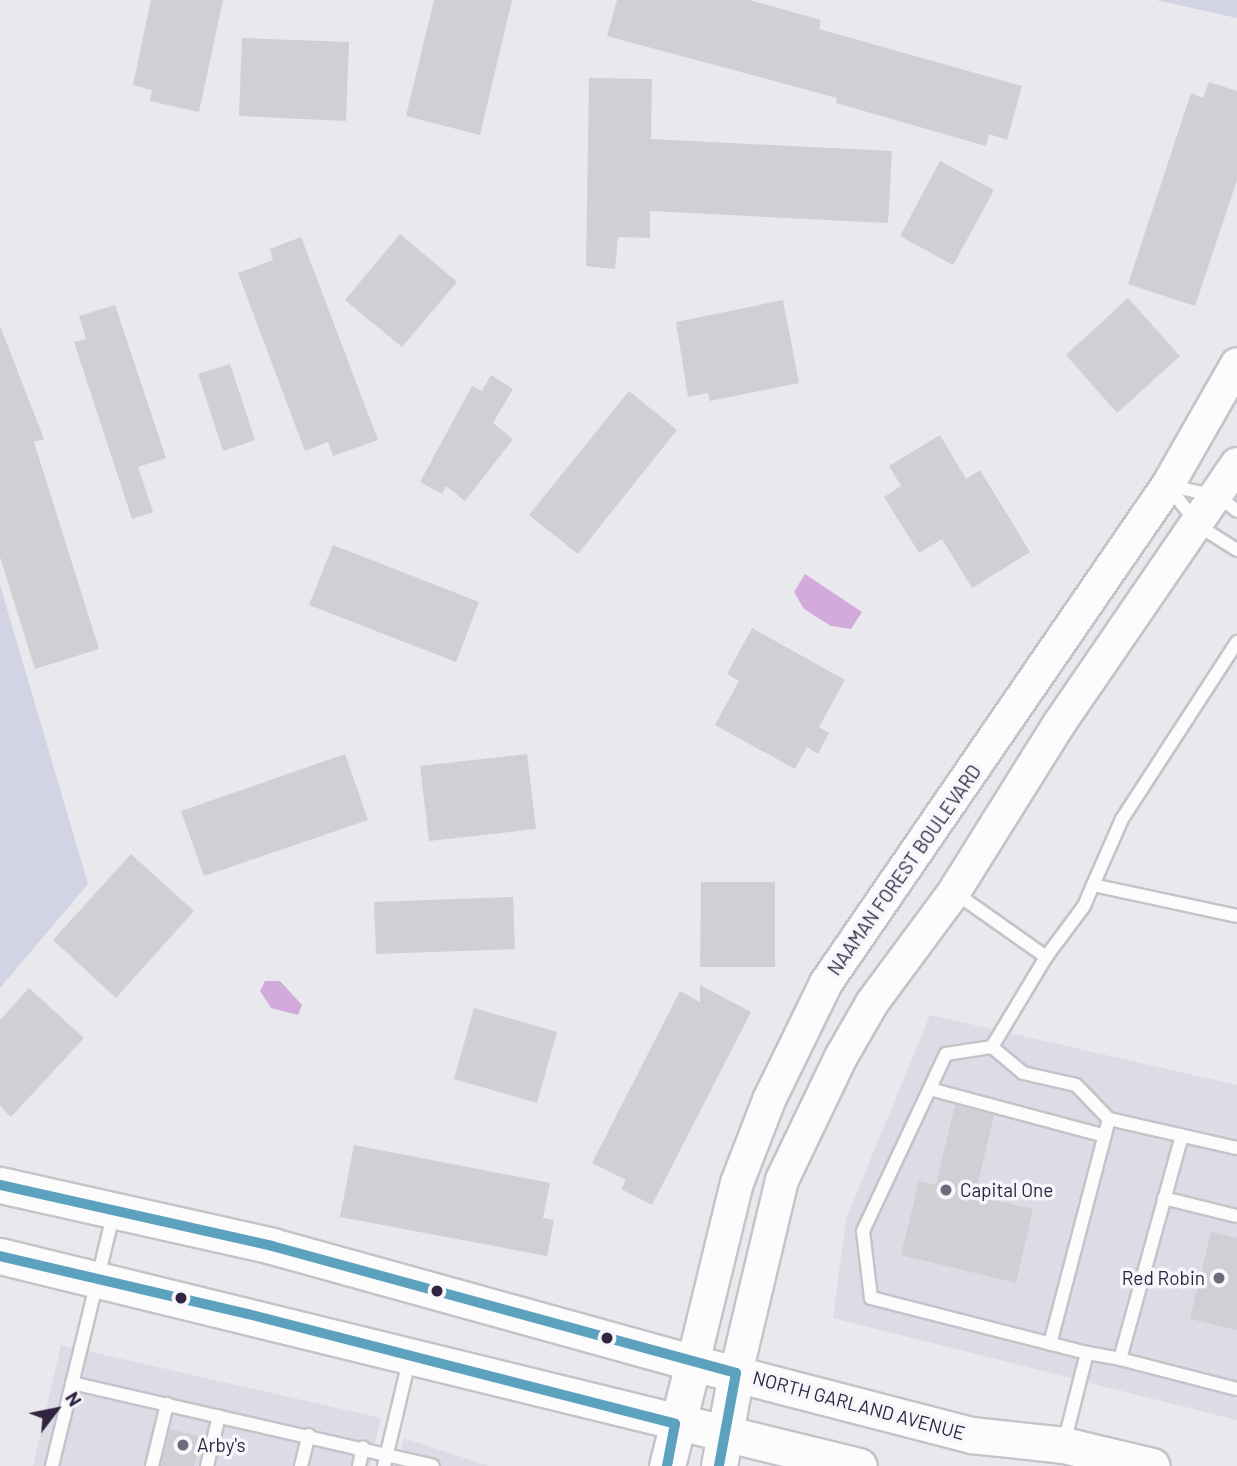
<!DOCTYPE html>
<html>
<head>
<meta charset="utf-8">
<style>
	body { margin:0 }
	#map { position:relative; width:1237px; height:1466px; overflow:hidden; background:#e9e8ed; font-family:Barlow,sans-serif }
	div>[style] { position:absolute }
	.built>* { inset:0; background:#dddbe5 }
	.green>* { inset:0; background:#d2d3e5 }
	.water>* { inset:0; background:#d2aadb }
	.building>* { inset:0; background:#d0cfd4 }
	.roads { filter:drop-shadow(2px 0 #c5c3c9) drop-shadow(-2px 0 #c5c3c9) drop-shadow(0 2px #c5c3c9) drop-shadow(0 -2px #c5c3c9) }
	.service>* { height:12px; margin:-6px; padding:0 6px; transform-origin:6px; border-radius:6px; background:#fcfcfc }
	.tertiary>* { height:32px; margin:-16px; padding:0 16px; transform-origin:16px; border-radius:16px; background:#fcfcfc }
	.secondary>* { height:35px; margin:-17.5px; padding:0 17.5px; transform-origin:17.5px; border-radius:17.5px; background:#fcfcfc }
	.bus-1>* { height:10px; margin:-5px; padding:0 5px; transform-origin:5px; border-radius:5px; background:#5ca2be }
	.dots>* { width:19px; height:19px; translate:-50% -50%; box-sizing:border-box; border:4px solid #f7f7fb; border-radius:50% }
	span { translate:-50% -50%; white-space:nowrap; text-align:center; line-height:1.15; -webkit-text-stroke:7px #f7f7fb; paint-order:stroke }
	.street-label { font-size:19px; color:#302441 }
	.poi-label { font-size:19px; color:#302441 }
	.left { translate:0 -50%; text-align:left }
	.right { translate:-100% -50%; text-align:right }
	.north { position:absolute; left:21px; top:1375px; width:70px; height:70px; -webkit-text-stroke:5px #f7f7fb; paint-order:stroke; rotate:58deg; font-size:19px; font-weight:700; line-height:28px; text-align:center; color:#302441 }
	.north::after { content:''; display:block; margin:auto; width:24px; height:32px; background:#302441; clip-path:polygon(50% 0,100% 100%,50% 72%,0 100%) }
</style>
</head>
<body>
<div id="map">
	<div class="built">
		<i style="clip-path:polygon(930px 1015px,1237px 1085px,1237px 1420px,833px 1318px,846px 1219px)"></i>
		<i style="clip-path:polygon(61px 1345px,381px 1418px,370px 1466px,33px 1466px)"></i>
		<i style="clip-path:polygon(404px 1438px,489px 1466px,396px 1466px)"></i>
	</div>
	<div class="green">
		<i style="clip-path:polygon(1156px 0,1237px 0,1237px 18px)"></i>
		<i style="clip-path:polygon(0 585px,88px 884px,0 988px)"></i>
	</div>
	<div class="water">
		<i style="clip-path:polygon(805px 574px,862px 612px,851px 629px,831px 626px,804px 609px,794px 592px)"></i>
		<i style="clip-path:polygon(265px 981px,280px 981px,302px 1005px,298px 1015px,271px 1008px,260px 991px)"></i>
	</div>
	<div class="building">
		<i style="clip-path:polygon(151px 0,223px 0,199px 112px,150px 101px,152px 90px,133px 85px)"></i>
		<i style="clip-path:polygon(434px 0,512px 0,480px 135px,406px 116px)"></i>
		<i style="clip-path:polygon(617px 0,749px 0,821px 20px,819px 29px,1022px 86px,1007px 140px,989px 134px,986px 146px,836px 103px,837px 98px,607px 36px)"></i>
		<i style="clip-path:polygon(242px 38px,349px 42px,346px 121px,239px 116px)"></i>
		<i style="clip-path:polygon(589px 78px,652px 79px,651px 139px,892px 151px,888px 223px,650px 211px,650px 238px,618px 237px,615px 269px,586px 266px)"></i>
		<i style="clip-path:polygon(1209px 82px,1237px 91px,1237px 180px,1195px 306px,1128px 284px,1191px 93px,1203px 98px)"></i>
		<i style="clip-path:polygon(940px 161px,994px 190px,953px 265px,900px 236px)"></i>
		<i style="clip-path:polygon(400px 234px,457px 282px,402px 347px,345px 300px)"></i>
		<i style="clip-path:polygon(301px 237px,378px 440px,333px 456px,328px 442px,305px 451px,238px 273px,273px 260px,270px 249px)"></i>
		<i style="clip-path:polygon(1128px 298px,1180px 356px,1117px 413px,1066px 355px)"></i>
		<i style="clip-path:polygon(783px 300px,799px 383px,710px 401px,708px 393px,688px 397px,676px 322px)"></i>
		<i style="clip-path:polygon(115px 305px,166px 458px,138px 467px,153px 512px,132px 519px,74px 342px,86px 339px,79px 316px)"></i>
		<i style="clip-path:polygon(0 326px,44px 439px,34px 442px,99px 649px,35px 669px,0 557px)"></i>
		<i style="clip-path:polygon(230px 364px,255px 440px,223px 451px,198px 374px)"></i>
		<i style="clip-path:polygon(491px 375px,513px 389px,493px 423px,513px 439px,465px 501px,446px 486px,442px 494px,420px 482px,472px 386px,482px 391px)"></i>
		<i style="clip-path:polygon(629px 391px,677px 430px,578px 554px,529px 515px)"></i>
		<i style="clip-path:polygon(940px 435px,966px 479px,980px 470px,1030px 552px,972px 588px,942px 539px,919px 553px,884px 497px,901px 486px,889px 466px)"></i>
		<i style="clip-path:polygon(333px 545px,479px 602px,456px 662px,309px 605px)"></i>
		<i style="clip-path:polygon(752px 628px,845px 680px,819px 727px,829px 733px,818px 754px,807px 747px,795px 769px,715px 725px,739px 681px,727px 674px)"></i>
		<i style="clip-path:polygon(345px 754px,368px 820px,204px 876px,181px 811px)"></i>
		<i style="clip-path:polygon(527px 754px,536px 829px,429px 841px,420px 766px)"></i>
		<i style="clip-path:polygon(131px 854px,194px 911px,116px 998px,53px 940px)"></i>
		<i style="clip-path:polygon(701px 882px,775px 882px,775px 967px,700px 967px)"></i>
		<i style="clip-path:polygon(513px 897px,515px 949px,376px 954px,374px 902px)"></i>
		<i style="clip-path:polygon(700px 985px,751px 1012px,652px 1205px,621px 1189px,626px 1180px,592px 1163px,680px 991px,700px 1002px)"></i>
		<i style="clip-path:polygon(29px 988px,84px 1038px,11px 1117px,0 1106px,0 1020px)"></i>
		<i style="clip-path:polygon(474px 1008px,557px 1032px,537px 1103px,454px 1079px)"></i>
		<i style="clip-path:polygon(955px 1105px,994px 1115px,975px 1195px,1033px 1209px,1016px 1283px,901px 1255px,919px 1181px,936px 1185px)"></i>
		<i style="clip-path:polygon(354px 1145px,550px 1183px,543px 1218px,554px 1220px,547px 1256px,340px 1217px)"></i>
		<i style="clip-path:polygon(1211px 1232px,1237px 1238px,1237px 1330px,1190px 1319px)"></i>
		<i style="clip-path:polygon(170px 1429px,202px 1437px,194px 1466px,161px 1466px)"></i>
	</div>
	<div class="roads">
		<div class="service">
			<i style="left:1168px;top:486px;width:51px;rotate:52.2deg"></i>
			<i style="left:1199px;top:526px;width:45px;rotate:32.3deg"></i>
			<i style="left:1170px;top:486px;width:49px;rotate:11.8deg"></i>
			<i style="left:1218px;top:496px;width:24px;rotate:38deg"></i>
			<i style="left:1237px;top:642px;width:211px;rotate:123deg"></i>
			<i style="left:1122px;top:819px;width:72px;rotate:113.7deg"></i>
			<i style="left:1093px;top:885px;width:147px;rotate:12.1deg"></i>
			<i style="left:954px;top:892px;width:113px;rotate:35.2deg"></i>
			<i style="left:1046px;top:957px;width:105px;rotate:121deg"></i>
			<i style="left:1046px;top:957px;width:64px;rotate:-53.3deg"></i>
			<i style="left:1084px;top:906px;width:23px;rotate:-67deg"></i>
			<i style="left:930px;top:1089px;width:181px;rotate:15deg"></i>
			<i style="left:1164px;top:1198px;width:75px;rotate:13.9deg"></i>
			<i style="left:1050px;top:1344px;width:233px;rotate:-75.3deg"></i>
			<i style="left:1087px;top:1353px;width:34px;rotate:10deg"></i>
			<i style="left:1120px;top:1359px;width:232px;rotate:-74.5deg"></i>
			<i style="left:1120px;top:1359px;width:121px;rotate:14.4deg"></i>
			<i style="left:72px;top:1383px;width:370px;rotate:12.9deg"></i>
			<i style="left:1064px;top:1443px;width:93px;rotate:-75.7deg"></i>
			<i style="left:1087px;top:1353px;width:223px;rotate:-165.7deg"></i>
			<i style="left:871px;top:1298px;width:67px;rotate:-96.8deg"></i>
			<i style="left:863px;top:1231px;width:195px;rotate:-64.9deg"></i>
			<i style="left:946px;top:1054px;width:47px;rotate:-8.7deg"></i>
			<i style="left:992px;top:1047px;width:40px;rotate:40deg"></i>
			<i style="left:1023px;top:1073px;width:54px;rotate:12.8deg"></i>
			<i style="left:1076px;top:1085px;width:47px;rotate:45.9deg"></i>
			<i style="left:1109px;top:1119px;width:131px;rotate:12.8deg"></i>
			<i style="left:52px;top:1466px;width:262px;rotate:-76.3deg"></i>
			<i style="left:152px;top:1466px;width:64px;rotate:-76.4deg"></i>
			<i style="left:207px;top:1466px;width:51px;rotate:-76.5deg"></i>
			<i style="left:301px;top:1466px;width:32px;rotate:-76deg"></i>
			<i style="left:359px;top:1466px;width:19px;rotate:-78deg"></i>
			<i style="left:384px;top:1466px;width:112px;rotate:-76.6deg"></i>
		</div>
		<div class="tertiary">
			<i style="left:693px;top:1363px;width:185px;rotate:-76.3deg"></i>
			<i style="left:737px;top:1183px;width:89px;rotate:-68.9deg"></i>
			<i style="left:769px;top:1100px;width:130px;rotate:-64deg"></i>
			<i style="left:826px;top:983px;width:604px;rotate:-55.52deg"></i>
			<i style="left:1168px;top:485px;width:139px;rotate:-60.3deg"></i>
			<i style="left:736px;top:1373px;width:198px;rotate:-76.6deg"></i>
			<i style="left:782px;top:1180px;width:136px;rotate:-64.4deg"></i>
			<i style="left:841px;top:1057px;width:62px;rotate:-60.1deg"></i>
			<i style="left:872px;top:1003px;width:138px;rotate:-53.5deg"></i>
			<i style="left:954px;top:892px;width:198px;rotate:-58deg"></i>
			<i style="left:1059px;top:724px;width:315px;rotate:-55.6deg"></i>
		</div>
		<div class="secondary">
			<i style="left:0;top:1185px;width:279px;rotate:12.6deg"></i>
			<i style="left:272px;top:1246px;width:437px;rotate:15.5deg"></i>
			<i style="left:693px;top:1363px;width:287px;rotate:14.5deg"></i>
			<i style="left:971px;top:1435px;width:94px;rotate:6.1deg"></i>
			<i style="left:1064px;top:1445px;width:90px;rotate:13.4deg"></i>
			<i style="left:0;top:1256px;width:884px;rotate:13.74deg"></i>
			<i style="left:667px;top:1466px;width:106px;rotate:-75.8deg"></i>
			<i style="left:719px;top:1466px;width:95px;rotate:-79.6deg"></i>
		</div>
	</div>
	<div class="bus-1">
		<i style="left:0;top:1185px;width:279px;rotate:12.6deg"></i>
		<i style="left:272px;top:1246px;width:481px;rotate:15.3deg"></i>
		<i style="left:736px;top:1373px;width:95px;rotate:100.4deg"></i>
		<i style="left:0;top:1256px;width:255px;rotate:13.2deg"></i>
		<i style="left:248px;top:1314px;width:441px;rotate:14.4deg"></i>
		<i style="left:675px;top:1424px;width:43px;rotate:100.8deg"></i>
	</div>
	<div class="dots">
		<i style="left:946px;top:1190px;background:#71697d"></i>
		<i style="left:1219px;top:1278px;background:#71697d"></i>
		<i style="left:437px;top:1291px;background:#302441"></i>
		<i style="left:181px;top:1298px;background:#302441"></i>
		<i style="left:607px;top:1338px;background:#302441"></i>
		<i style="left:183px;top:1445px;background:#71697d"></i>
	</div>
	<div class="street-label">
		<span style="left:904px;top:870px;rotate:-55deg">NAAMAN FOREST BOULEVARD</span>
		<span style="left:859px;top:1405px;rotate:15deg">NORTH GARLAND AVENUE</span>
	</div>
	<div class="poi-label">
		<span class="left" style="left:960px;top:1190px">Capital One</span>
		<span class="right" style="left:1205px;top:1278px">Red Robin</span>
		<span class="left" style="left:197px;top:1445px">Arby's</span>
	</div>
	<div class="north">N</div>
</div>
</body>
</html>
